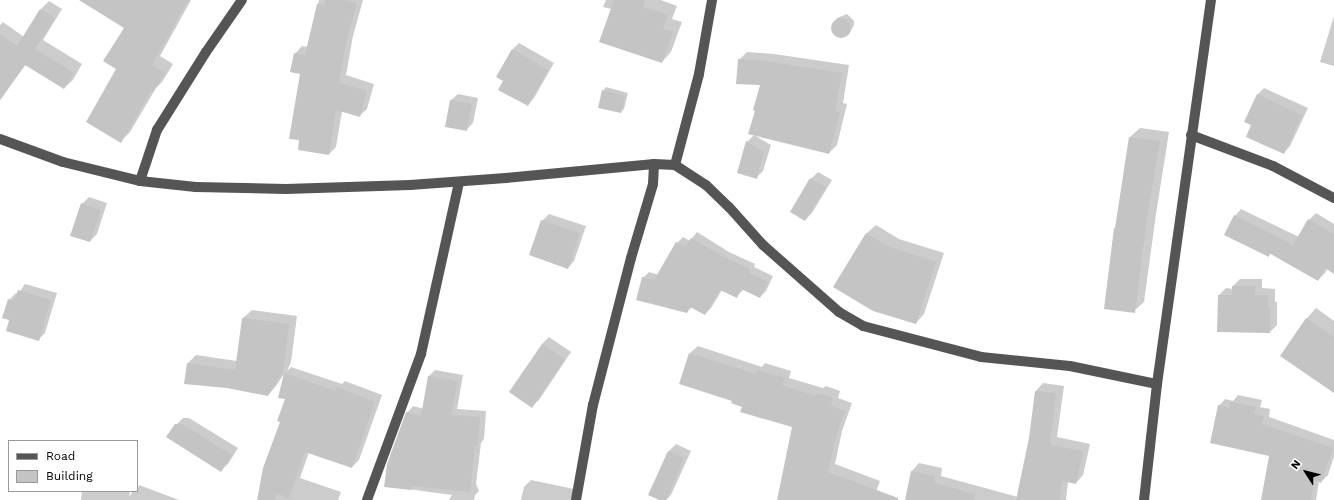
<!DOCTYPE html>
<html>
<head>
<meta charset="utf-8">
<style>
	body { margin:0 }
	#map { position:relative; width:1334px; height:500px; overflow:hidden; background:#fff; font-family:"Work Sans",sans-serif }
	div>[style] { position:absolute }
	.shadow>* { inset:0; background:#0003 }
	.building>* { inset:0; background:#c4c4c4 }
	.round { border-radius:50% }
	.minor>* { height:10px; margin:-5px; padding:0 5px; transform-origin:5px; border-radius:5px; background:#555 }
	span { translate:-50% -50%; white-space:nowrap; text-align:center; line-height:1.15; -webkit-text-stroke:4px #fff; paint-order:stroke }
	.legend { position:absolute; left:8px; top:440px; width:130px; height:52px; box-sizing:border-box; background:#fff; border:1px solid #999; margin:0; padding:5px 7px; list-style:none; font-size:12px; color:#000 }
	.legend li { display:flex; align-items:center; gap:8px; height:20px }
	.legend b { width:20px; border:1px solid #999 }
	.north { position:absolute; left:1286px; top:452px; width:40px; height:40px; -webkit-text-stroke:3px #fff; paint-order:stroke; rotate:306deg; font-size:11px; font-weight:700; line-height:16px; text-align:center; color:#000 }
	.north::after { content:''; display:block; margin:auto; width:14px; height:18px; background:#000; clip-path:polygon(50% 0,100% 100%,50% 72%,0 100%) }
</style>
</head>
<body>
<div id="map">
	<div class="shadow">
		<i style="clip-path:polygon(103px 0,191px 0,160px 56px,173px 64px,162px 82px,156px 88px,130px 132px,121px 141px,117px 69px,125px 27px)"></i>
		<i style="clip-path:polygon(319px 0,363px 0,353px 36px,346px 75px,374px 84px,367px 109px,359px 116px,342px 111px,336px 147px,329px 154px,295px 54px,302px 46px,308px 47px)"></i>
		<i style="clip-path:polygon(606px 0,661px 0,677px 6px,672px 19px,682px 22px,671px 52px,662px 62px,611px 9px,603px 7px)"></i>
		<i style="clip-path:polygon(49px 1px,62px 9px,43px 40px,82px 64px,73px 80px,64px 88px,26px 64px,0 100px,0 25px,3px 22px,24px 37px,41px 9px)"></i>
		<i style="clip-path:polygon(847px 14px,854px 21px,854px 25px,849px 34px,839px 37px,832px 31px,832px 26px,837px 18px)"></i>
		<i style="clip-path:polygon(1334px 16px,1334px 66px,1320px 62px)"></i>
		<i style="clip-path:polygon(519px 43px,554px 63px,534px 98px,528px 105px,505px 80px,512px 50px)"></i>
		<i style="clip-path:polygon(747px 52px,774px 54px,849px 65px,843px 103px,847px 104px,837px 145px,829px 153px,754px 135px,771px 145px,763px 171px,757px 177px,747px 142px,754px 135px,756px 110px,762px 84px,739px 60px)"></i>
		<i style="clip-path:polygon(606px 87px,628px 93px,624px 109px,621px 112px,603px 91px)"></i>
		<i style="clip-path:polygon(1264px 88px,1308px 108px,1290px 146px,1284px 153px,1252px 125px,1257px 95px)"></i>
		<i style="clip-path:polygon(458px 94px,478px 98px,473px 123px,466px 130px,451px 100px)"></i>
		<i style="clip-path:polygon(1140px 128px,1169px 132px,1156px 214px,1144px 302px,1134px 311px,1116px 227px,1130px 137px)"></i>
		<i style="clip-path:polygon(818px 172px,832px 180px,812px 213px,805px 220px,811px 179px)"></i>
		<i style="clip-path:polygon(89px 197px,107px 203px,97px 234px,90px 241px,82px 204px)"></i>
		<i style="clip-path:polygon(1241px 209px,1299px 237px,1309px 220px,1316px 213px,1334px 224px,1334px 257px,1325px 273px,1318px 280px,1271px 253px,1269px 256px,1235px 216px)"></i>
		<i style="clip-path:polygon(549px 214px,586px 226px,574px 261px,568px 268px,542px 221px)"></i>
		<i style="clip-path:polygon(876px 225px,899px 239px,944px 253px,924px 314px,916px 323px,835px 286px,867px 233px)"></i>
		<i style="clip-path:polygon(697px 232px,729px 252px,755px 264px,754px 267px,773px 276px,766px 291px,760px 297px,744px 289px,737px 296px,722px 290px,711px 308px,705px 314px,692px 307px,687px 312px,643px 278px,649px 272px,659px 275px,677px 243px,683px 237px,690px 241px)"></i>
		<i style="clip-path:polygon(1240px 279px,1262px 279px,1262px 288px,1275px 289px,1275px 302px,1277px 302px,1277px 325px,1270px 332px,1219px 295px,1226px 288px,1233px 289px,1233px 286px)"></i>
		<i style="clip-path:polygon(25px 284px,57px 293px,45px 333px,38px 340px,10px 319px,9px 300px,16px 293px,18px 294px)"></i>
		<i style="clip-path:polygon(1316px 308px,1334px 321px,1334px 391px,1284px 351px,1307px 318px)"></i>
		<i style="clip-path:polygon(252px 310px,297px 316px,291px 362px,287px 371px,291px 367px,342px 384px,345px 381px,382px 395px,359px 460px,352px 467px,309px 452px,300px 478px,341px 492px,338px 500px,258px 500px,281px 422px,286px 398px,284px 374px,276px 386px,268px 395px,187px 364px,196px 355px,237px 361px,243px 318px)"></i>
		<i style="clip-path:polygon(549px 337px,571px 352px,539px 400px,532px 406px,542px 344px)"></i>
		<i style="clip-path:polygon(698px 346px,762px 367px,765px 363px,791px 371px,789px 378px,823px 388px,826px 386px,840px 391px,838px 398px,852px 403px,842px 431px,835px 464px,880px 481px,873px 500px,779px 500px,793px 427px,743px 406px,734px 400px,690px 353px)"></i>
		<i style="clip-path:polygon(435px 370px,463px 375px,457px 409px,486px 411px,484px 439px,481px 443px,476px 484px,479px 491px,475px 495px,474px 500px,449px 500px,452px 495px,385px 486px,407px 413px,413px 406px,424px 409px,429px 376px)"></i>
		<i style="clip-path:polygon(1043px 383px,1064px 386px,1057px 437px,1090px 444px,1083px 475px,1076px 483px,1068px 482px,1066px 500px,906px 500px,912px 471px,919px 463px,942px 468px,941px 476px,1018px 497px,1030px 438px,1036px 391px)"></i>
		<i style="clip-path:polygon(1238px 395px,1262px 400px,1260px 407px,1270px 409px,1269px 417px,1334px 440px,1334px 456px,1328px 475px,1321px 482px,1319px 481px,1316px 500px,1263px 500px,1271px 455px,1219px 406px,1225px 399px,1233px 401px)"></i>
		<i style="clip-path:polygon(183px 418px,189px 418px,238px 448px,228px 464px,221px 470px,176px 425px)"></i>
		<i style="clip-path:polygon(676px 444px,691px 451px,671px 495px,666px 500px,661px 500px,650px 495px,669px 451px)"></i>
		<i style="clip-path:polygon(531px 480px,574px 489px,571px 500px,521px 500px,524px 487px)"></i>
		<i style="clip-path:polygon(139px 485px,179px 500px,81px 500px,82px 491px,130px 491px,129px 497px,133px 491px,137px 491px)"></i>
	</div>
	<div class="building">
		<i style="clip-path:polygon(79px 0,188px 0,152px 65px,165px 73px,153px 92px,151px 91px,121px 143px,86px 122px,116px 69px,103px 61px,124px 28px)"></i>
		<i style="clip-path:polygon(325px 0,343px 0,357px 3px,346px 44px,339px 83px,367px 91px,360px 117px,336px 110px,329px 155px,298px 150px,299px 140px,289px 139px,300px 74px,290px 72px,294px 53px,305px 55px,317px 4px,324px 5px)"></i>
		<i style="clip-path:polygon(614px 0,645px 0,643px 7px,668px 15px,663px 29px,673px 32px,662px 63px,599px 42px)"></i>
		<i style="clip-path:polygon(40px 9px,55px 18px,35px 49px,74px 73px,64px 89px,25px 65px,0 100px,0 34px,17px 46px)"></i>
		<i class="round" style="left:831px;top:18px;width:20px;height:20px"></i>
		<i style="clip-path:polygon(512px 49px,548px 70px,528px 106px,498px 90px,503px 81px,496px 77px)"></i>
		<i style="clip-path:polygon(738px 59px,765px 61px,842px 73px,835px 111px,840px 112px,829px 154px,748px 134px,755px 111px,753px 110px,760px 85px,736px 84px)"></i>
		<i style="clip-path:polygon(602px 90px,625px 96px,621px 113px,598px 108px)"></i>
		<i style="clip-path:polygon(1257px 94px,1302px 115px,1284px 154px,1246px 137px,1251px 125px,1244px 122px)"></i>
		<i style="clip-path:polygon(450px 100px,472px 104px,467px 131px,445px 127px)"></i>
		<i style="clip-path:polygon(1129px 137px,1160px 141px,1146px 224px,1135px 313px,1104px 309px,1114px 228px,1115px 228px)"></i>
		<i style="clip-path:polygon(746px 141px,764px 152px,757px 179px,737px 173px)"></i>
		<i style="clip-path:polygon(810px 178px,826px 187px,805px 221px,790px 212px)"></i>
		<i style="clip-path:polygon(81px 203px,101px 210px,90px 242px,70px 236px)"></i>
		<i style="clip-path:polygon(1234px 215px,1293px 245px,1308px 219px,1334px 234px,1334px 274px,1325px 268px,1318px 281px,1269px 253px,1269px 257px,1224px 235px)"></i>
		<i style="clip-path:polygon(541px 220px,580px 233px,568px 269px,529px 255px)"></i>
		<i style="clip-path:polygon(866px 233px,890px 247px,936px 262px,916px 324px,873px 311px,833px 287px)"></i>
		<i style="clip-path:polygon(691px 238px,724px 257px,750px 269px,749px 273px,768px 282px,760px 298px,741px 289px,737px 298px,720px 290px,705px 315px,690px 307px,687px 313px,636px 300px,642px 277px,654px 280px,676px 242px,685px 247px)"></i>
		<i style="clip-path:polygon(1232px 286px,1256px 286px,1255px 295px,1268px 295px,1268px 309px,1270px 309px,1270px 333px,1217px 332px,1218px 295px,1232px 295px)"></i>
		<i style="clip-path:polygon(18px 290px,51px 300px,39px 341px,6px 331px,9px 320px,2px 318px,8px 299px,14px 301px)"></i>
		<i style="clip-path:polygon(242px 318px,289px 324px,283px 372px,268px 396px,227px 388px,184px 384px,187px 363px,235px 370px)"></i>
		<i style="clip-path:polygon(1306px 318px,1334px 337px,1334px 393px,1280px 356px)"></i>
		<i style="clip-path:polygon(542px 344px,565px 359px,532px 408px,509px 392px)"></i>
		<i style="clip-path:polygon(689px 353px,756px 374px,757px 370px,785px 378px,782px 385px,816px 396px,817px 393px,833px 398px,831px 406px,845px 411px,835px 440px,828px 472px,898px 498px,898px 500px,777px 500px,792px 427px,740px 412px,742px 407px,731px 403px,732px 401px,679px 384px)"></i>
		<i style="clip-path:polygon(284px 373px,336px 391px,337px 387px,375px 402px,352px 468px,305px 452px,289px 498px,276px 493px,275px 500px,257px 500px,263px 468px,280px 422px,277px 421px,285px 399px,278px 398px)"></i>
		<i style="clip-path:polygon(428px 376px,458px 381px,451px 415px,480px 417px,478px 447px,475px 446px,470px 492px,411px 486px,411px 490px,384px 487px,387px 464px,406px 412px,421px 416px)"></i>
		<i style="clip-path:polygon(1035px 391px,1056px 393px,1050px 445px,1083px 451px,1076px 484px,1062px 481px,1060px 500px,1016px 500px,1029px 438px)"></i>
		<i style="clip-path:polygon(1230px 402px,1256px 407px,1254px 414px,1264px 416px,1262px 424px,1333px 448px,1321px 483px,1314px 480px,1311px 500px,1261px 500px,1269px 456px,1210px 443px,1218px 405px,1229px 408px)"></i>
		<i style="clip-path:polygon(175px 424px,182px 424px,232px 455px,221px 472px,166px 437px)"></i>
		<i style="clip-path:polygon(668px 451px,684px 458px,666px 500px,659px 500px,648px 495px)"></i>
		<i style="clip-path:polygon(911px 471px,935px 476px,934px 483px,975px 494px,974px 500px,905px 500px)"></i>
	</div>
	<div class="minor">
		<i style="left:1191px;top:135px;width:88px;rotate:20.7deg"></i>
		<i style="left:1273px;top:166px;width:69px;rotate:27.7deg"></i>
		<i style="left:0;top:139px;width:67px;rotate:20.1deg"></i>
		<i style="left:63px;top:162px;width:79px;rotate:13.9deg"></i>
		<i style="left:140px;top:181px;width:56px;rotate:6.1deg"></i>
		<i style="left:196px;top:187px;width:90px;rotate:1.3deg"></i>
		<i style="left:286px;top:189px;width:124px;rotate:-1.8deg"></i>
		<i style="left:410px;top:185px;width:96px;rotate:-4.2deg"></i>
		<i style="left:506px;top:178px;width:149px;rotate:-5.4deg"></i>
		<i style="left:654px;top:164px;width:21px;rotate:3deg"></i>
		<i style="left:675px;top:165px;width:37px;rotate:33deg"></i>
		<i style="left:706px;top:185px;width:32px;rotate:44deg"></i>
		<i style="left:729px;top:207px;width:51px;rotate:48.2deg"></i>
		<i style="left:763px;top:245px;width:101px;rotate:41.4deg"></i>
		<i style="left:839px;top:312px;width:28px;rotate:30deg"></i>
		<i style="left:863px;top:326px;width:122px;rotate:14.7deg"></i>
		<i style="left:981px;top:357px;width:89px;rotate:5.8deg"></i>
		<i style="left:1070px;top:366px;width:89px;rotate:11.7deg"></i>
		<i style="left:675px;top:165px;width:94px;rotate:-75.2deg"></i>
		<i style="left:699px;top:74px;width:75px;rotate:-80deg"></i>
		<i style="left:140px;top:181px;width:54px;rotate:-71.6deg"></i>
		<i style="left:157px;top:130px;width:92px;rotate:-57.9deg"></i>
		<i style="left:206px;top:52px;width:63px;rotate:-55.3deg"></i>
		<i style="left:367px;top:500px;width:156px;rotate:-69.7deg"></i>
		<i style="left:421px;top:354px;width:176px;rotate:-77.5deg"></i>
		<i style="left:576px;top:500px;width:97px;rotate:-79.9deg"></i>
		<i style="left:593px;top:405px;width:152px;rotate:-75.5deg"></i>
		<i style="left:631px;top:258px;width:77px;rotate:-73.4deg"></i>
		<i style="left:653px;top:184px;width:20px;rotate:-87deg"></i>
		<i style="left:1144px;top:500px;width:117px;rotate:-83.6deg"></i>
		<i style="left:1157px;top:384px;width:388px;rotate:-82deg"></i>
	</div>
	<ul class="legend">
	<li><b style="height:5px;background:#555"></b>Road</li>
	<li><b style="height:11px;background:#c4c4c4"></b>Building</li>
	</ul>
	<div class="north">N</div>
</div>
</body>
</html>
